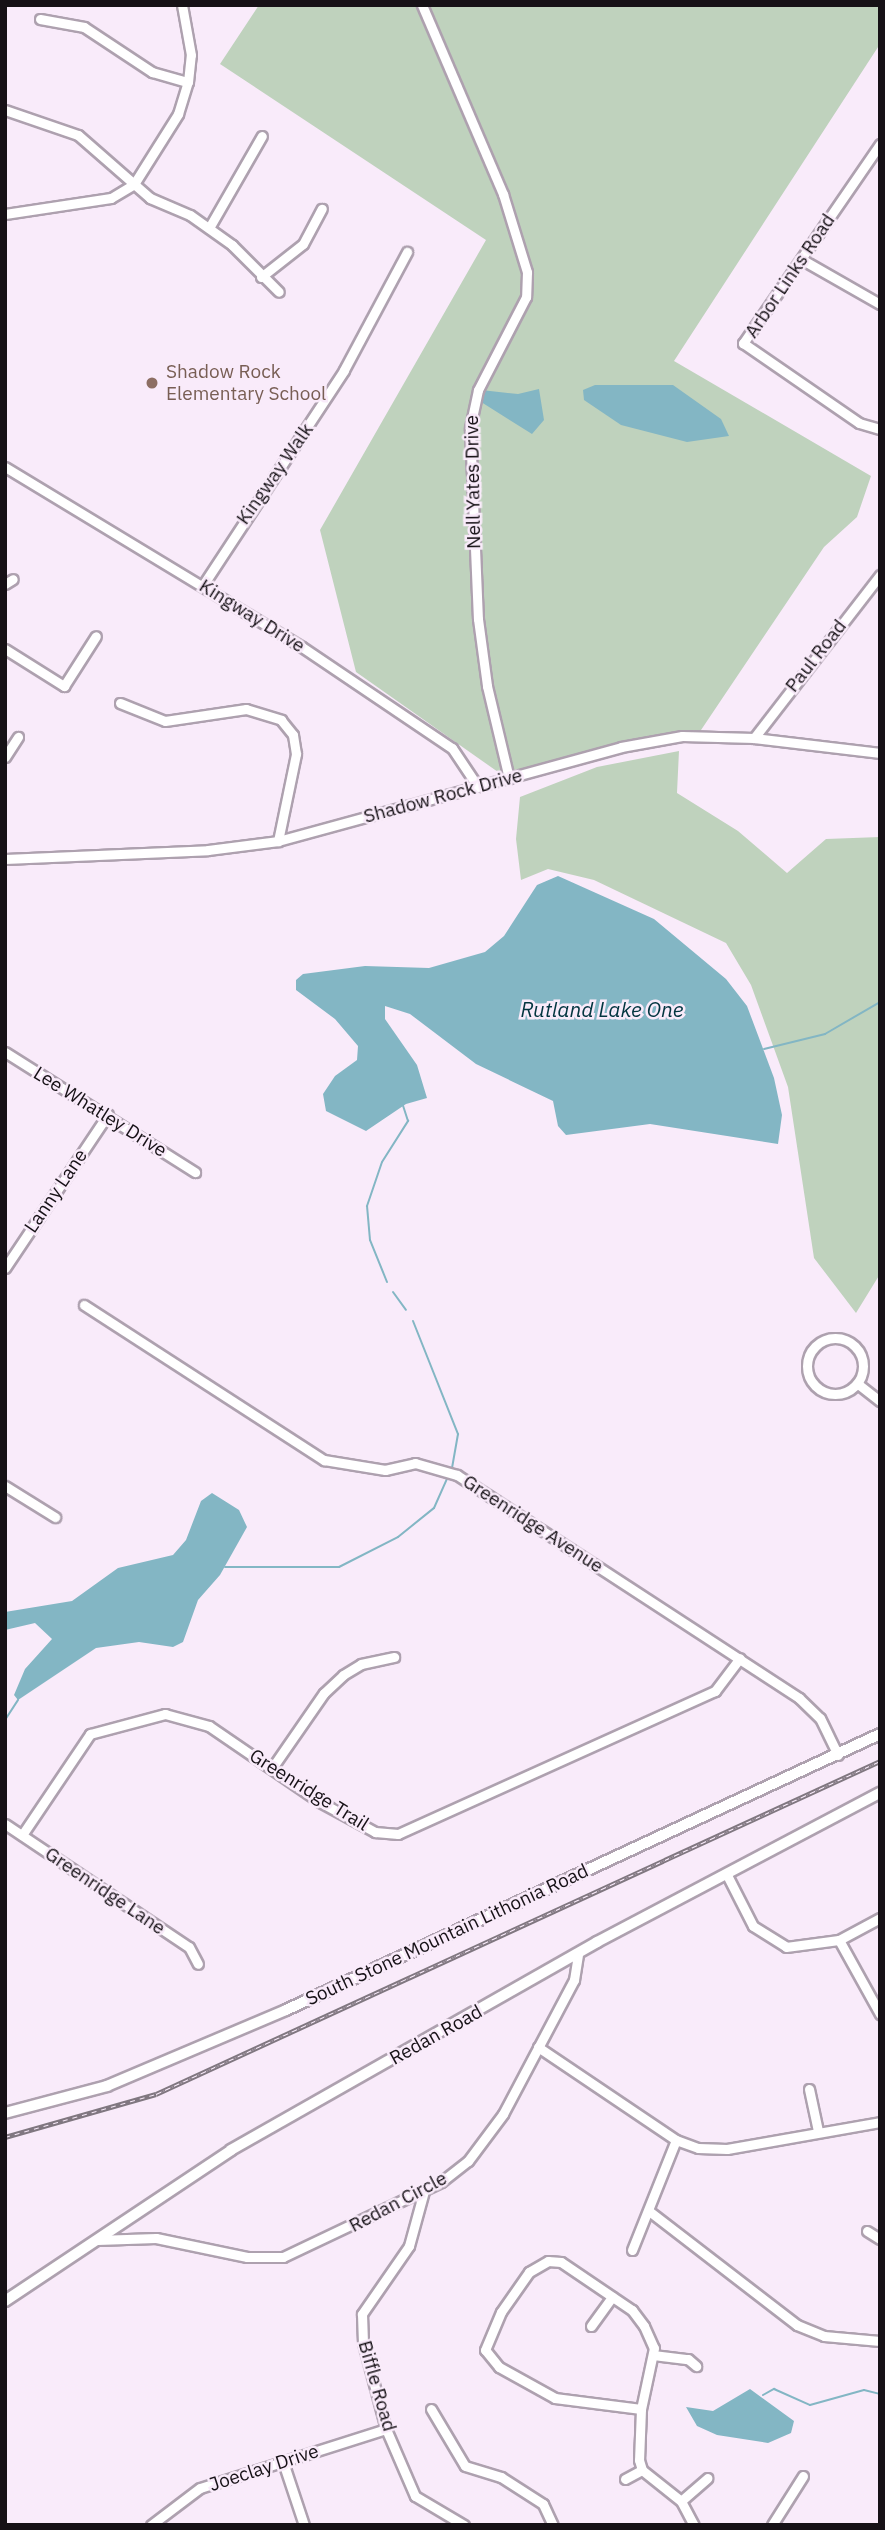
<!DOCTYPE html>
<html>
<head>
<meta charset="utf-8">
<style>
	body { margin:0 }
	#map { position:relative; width:885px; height:2530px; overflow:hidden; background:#f9ebfa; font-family:"IBM Plex Sans",sans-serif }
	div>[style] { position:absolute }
	.green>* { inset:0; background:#bfd2bd }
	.water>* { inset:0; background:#83b6c4 }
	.stream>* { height:2px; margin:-1px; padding:0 1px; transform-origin:1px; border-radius:1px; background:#83b6c4 }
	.roads { filter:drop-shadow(2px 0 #aea1af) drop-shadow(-2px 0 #aea1af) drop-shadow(0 2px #aea1af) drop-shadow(0 -2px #aea1af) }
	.minor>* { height:9px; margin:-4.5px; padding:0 4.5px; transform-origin:4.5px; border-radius:4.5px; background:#fff }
	.minor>.ring { margin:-4.5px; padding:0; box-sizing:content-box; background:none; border:9px solid #fff; border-radius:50% }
	.major>* { height:10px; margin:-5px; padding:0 5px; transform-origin:5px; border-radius:5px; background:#fff }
	.rail>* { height:4.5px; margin-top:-2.25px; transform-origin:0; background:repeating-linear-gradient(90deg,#f9ebfa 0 5px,#807780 0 10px); box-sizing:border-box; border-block:2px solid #807780 }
	.dots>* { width:19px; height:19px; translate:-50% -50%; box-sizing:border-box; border:4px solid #f9ebfa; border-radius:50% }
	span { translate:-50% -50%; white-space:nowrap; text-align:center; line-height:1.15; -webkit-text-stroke:5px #f9ebfa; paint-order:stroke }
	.street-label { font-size:19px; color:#161116 }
	.education-label { font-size:19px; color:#785e54 }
	.left { translate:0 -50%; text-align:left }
	.water-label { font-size:21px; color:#033540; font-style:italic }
	.frame { position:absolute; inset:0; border:7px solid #161116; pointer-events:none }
</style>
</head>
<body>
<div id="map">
	<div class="green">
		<i style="clip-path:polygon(259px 5px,880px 5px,880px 44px,674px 361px,871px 476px,857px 517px,824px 547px,697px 736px,537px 770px,498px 772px,356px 672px,320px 530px,486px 240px,220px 64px)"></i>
		<i style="clip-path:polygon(679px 751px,677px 793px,738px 831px,787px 873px,826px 839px,880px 837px,880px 1274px,856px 1313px,814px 1258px,788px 1087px,751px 985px,726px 943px,594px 880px,548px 869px,521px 880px,516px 839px,520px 797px,597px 767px)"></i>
	</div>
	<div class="water">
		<i style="clip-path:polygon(595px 385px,673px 385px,721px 419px,729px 436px,687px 442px,621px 425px,584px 400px,583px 390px)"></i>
		<i style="clip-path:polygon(539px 389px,544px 420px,532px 434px,478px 400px,481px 390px,518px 394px)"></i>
		<i style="clip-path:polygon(558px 876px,654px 919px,726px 979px,747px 1006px,774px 1078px,782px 1115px,778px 1144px,650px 1124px,566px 1135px,558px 1126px,553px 1101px,476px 1064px,410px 1014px,385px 1006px,385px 1019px,417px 1065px,427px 1098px,406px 1104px,366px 1131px,326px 1111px,323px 1094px,335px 1076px,357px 1060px,358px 1046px,335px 1019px,296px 990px,296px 980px,303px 974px,365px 966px,429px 968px,485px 952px,504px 936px,537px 885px)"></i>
		<i style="clip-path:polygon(212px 1493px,239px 1510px,247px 1527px,220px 1575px,198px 1600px,183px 1642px,173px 1647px,139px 1642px,96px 1648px,18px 1700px,14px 1695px,25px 1669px,52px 1639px,35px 1623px,5px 1630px,5px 1612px,72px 1601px,118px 1568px,173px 1555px,186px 1540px,201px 1501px)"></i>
		<i style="clip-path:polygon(750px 2389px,794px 2421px,791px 2433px,768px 2443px,717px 2435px,697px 2426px,686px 2407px,713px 2411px)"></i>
	</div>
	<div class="stream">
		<i style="left:764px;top:1049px;width:63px;rotate:-13.8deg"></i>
		<i style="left:825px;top:1034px;width:64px;rotate:-30.2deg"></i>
		<i style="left:387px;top:1282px;width:45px;rotate:-112deg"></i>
		<i style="left:370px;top:1240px;width:34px;rotate:-95deg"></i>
		<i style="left:367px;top:1206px;width:46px;rotate:-71.2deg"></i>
		<i style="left:382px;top:1162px;width:49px;rotate:-57.6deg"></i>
		<i style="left:408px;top:1121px;width:16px;rotate:-108deg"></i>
		<i style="left:393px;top:1292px;width:22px;rotate:54deg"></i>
		<i style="left:413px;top:1321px;width:122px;rotate:68.3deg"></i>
		<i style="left:458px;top:1434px;width:34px;rotate:100deg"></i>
		<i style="left:225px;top:1567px;width:114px"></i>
		<i style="left:339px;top:1567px;width:66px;rotate:-27deg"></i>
		<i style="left:398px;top:1537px;width:46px;rotate:-38.9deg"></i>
		<i style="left:434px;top:1508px;width:34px;rotate:-66deg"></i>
		<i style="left:5px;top:1720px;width:24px;rotate:-57deg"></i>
		<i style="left:763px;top:2395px;width:13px;rotate:-29deg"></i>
		<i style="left:774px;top:2389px;width:39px;rotate:24deg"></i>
		<i style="left:810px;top:2405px;width:56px;rotate:-15.5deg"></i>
		<i style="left:864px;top:2390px;width:16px;rotate:14deg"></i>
	</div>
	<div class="roads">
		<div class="minor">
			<i style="left:422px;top:5px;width:206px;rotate:66.8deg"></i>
			<i style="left:503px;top:194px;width:82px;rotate:72.9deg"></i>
			<i style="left:527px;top:272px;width:25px;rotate:92deg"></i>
			<i style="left:526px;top:297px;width:105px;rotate:117.3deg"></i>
			<i style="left:478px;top:390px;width:40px;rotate:102deg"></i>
			<i style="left:470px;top:429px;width:190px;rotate:87.6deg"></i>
			<i style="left:478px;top:619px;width:68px;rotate:82.3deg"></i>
			<i style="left:487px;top:686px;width:95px;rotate:76.6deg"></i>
			<i style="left:40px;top:19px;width:45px;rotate:10.3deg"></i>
			<i style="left:84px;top:27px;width:82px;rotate:33.5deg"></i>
			<i style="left:152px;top:72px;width:37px;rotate:16deg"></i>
			<i style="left:5px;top:110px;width:77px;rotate:18.9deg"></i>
			<i style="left:78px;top:135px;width:96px;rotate:41.2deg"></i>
			<i style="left:150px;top:198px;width:43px;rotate:23deg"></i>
			<i style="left:190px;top:215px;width:52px;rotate:35.5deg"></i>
			<i style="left:232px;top:245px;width:66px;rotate:45deg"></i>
			<i style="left:880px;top:144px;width:242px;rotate:124.5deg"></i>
			<i style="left:743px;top:343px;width:141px;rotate:34.6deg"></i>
			<i style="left:859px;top:423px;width:22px;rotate:16deg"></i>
			<i style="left:5px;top:214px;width:107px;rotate:-8.6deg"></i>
			<i style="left:111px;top:198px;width:27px;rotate:-31deg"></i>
			<i style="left:134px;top:184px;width:83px;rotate:-57.8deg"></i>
			<i style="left:178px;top:114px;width:34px;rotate:-73deg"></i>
			<i style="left:188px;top:82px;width:27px;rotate:-84deg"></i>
			<i style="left:191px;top:55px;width:51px;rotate:-100.2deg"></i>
			<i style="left:209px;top:228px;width:106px;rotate:-60.1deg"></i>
			<i style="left:801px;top:259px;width:91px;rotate:29.7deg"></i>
			<i style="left:261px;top:277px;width:53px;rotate:-38.2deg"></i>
			<i style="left:303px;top:244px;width:40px;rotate:-62deg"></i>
			<i style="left:5px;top:467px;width:347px;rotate:31.2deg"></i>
			<i style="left:302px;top:647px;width:181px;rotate:34deg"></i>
			<i style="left:452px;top:748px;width:47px;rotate:56.3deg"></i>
			<i style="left:5px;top:584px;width:9px;rotate:-32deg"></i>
			<i style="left:203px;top:585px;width:257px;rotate:-56.7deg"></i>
			<i style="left:344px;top:370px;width:134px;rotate:-61.9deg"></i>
			<i style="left:5px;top:649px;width:70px;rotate:32.1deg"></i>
			<i style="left:64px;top:686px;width:59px;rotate:-57.4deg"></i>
			<i style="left:120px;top:703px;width:48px;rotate:21.8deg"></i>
			<i style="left:165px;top:721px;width:82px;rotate:-8.4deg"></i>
			<i style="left:246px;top:709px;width:37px;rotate:17deg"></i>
			<i style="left:281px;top:720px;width:19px;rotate:51deg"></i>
			<i style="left:293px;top:735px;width:19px;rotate:81deg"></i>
			<i style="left:296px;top:754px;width:89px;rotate:101.7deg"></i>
			<i style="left:754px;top:738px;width:206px;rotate:-52.3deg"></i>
			<i style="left:5px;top:757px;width:24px;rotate:-57deg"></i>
			<i style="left:5px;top:859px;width:203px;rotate:-2.5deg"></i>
			<i style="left:208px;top:850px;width:71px;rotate:-7.3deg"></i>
			<i style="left:278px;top:841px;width:356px;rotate:-15.3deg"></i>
			<i style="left:621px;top:747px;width:62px;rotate:-10.2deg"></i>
			<i style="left:682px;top:736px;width:72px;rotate:1.6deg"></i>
			<i style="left:754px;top:738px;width:127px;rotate:6.8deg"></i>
			<i style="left:5px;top:1052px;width:225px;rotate:32.3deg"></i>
			<i style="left:5px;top:1268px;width:185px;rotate:-56.2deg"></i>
			<i style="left:84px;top:1305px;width:286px;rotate:32.9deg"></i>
			<i style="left:324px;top:1460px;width:62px;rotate:9.3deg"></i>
			<i style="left:385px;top:1470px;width:31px;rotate:-13deg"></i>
			<i style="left:415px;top:1463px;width:44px;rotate:15.9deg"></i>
			<i style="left:457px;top:1475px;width:408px;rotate:33.1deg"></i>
			<i style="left:799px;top:1698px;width:29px;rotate:44deg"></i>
			<i style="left:820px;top:1718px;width:41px;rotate:64.1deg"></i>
			<i class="ring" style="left:807px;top:1338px;width:47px;height:47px"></i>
			<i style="left:858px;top:1384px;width:28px;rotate:38deg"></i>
			<i style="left:5px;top:1486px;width:59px;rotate:31.8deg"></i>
			<i style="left:272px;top:1768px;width:91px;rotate:-55.3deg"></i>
			<i style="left:324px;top:1693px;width:26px;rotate:-43deg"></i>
			<i style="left:343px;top:1675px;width:21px;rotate:-31deg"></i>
			<i style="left:361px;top:1664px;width:34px;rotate:-12deg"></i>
			<i style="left:5px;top:1824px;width:221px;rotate:33.8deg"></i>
			<i style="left:189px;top:1947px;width:19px;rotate:62deg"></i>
			<i style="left:22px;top:1835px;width:122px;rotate:-56deg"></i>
			<i style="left:90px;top:1734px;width:78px;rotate:-14.9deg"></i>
			<i style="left:165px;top:1714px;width:46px;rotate:15.3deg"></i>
			<i style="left:209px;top:1726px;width:135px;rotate:34.4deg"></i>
			<i style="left:320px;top:1802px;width:63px;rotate:28.6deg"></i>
			<i style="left:375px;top:1832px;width:23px;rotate:5deg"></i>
			<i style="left:398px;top:1834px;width:348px;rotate:-24.3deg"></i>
			<i style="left:715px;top:1691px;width:41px;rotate:-52.9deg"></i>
			<i style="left:727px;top:1875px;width:57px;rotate:63deg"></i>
			<i style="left:753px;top:1926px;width:39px;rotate:32deg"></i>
			<i style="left:786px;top:1947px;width:53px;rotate:-7.5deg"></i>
			<i style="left:839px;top:1940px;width:47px;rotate:-28.2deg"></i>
			<i style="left:839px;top:1940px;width:85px;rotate:61deg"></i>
			<i style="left:538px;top:2047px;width:166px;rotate:34deg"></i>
			<i style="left:676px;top:2140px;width:23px;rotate:20deg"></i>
			<i style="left:698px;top:2148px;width:29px;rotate:2deg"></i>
			<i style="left:727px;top:2149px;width:155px;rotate:-10deg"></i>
			<i style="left:809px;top:2089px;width:43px;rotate:77.9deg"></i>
			<i style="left:424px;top:2191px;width:57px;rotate:105.3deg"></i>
			<i style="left:409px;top:2246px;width:83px;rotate:124.7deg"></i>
			<i style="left:362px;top:2314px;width:29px;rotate:88deg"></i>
			<i style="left:363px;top:2343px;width:89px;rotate:75deg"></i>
			<i style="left:386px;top:2429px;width:73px;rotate:66.6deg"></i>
			<i style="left:415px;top:2496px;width:57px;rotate:30.6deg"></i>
			<i style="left:649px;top:2211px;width:187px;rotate:37.6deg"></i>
			<i style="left:797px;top:2325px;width:29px;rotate:22deg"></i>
			<i style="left:824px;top:2336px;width:56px;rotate:5.1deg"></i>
			<i style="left:867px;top:2231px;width:15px;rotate:32deg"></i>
			<i style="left:97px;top:2240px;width:59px;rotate:-1.9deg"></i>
			<i style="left:156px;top:2238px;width:93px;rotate:11.8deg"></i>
			<i style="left:247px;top:2257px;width:36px"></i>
			<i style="left:283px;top:2257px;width:175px;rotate:-25.4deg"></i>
			<i style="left:441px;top:2182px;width:34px;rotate:-38deg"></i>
			<i style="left:468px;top:2161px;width:59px;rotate:-53.3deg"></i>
			<i style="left:503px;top:2114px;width:152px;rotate:-62.1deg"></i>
			<i style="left:574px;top:1980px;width:25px;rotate:-81deg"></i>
			<i style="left:632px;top:2250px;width:118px;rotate:-68.2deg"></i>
			<i style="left:591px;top:2326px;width:36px;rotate:-54deg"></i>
			<i style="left:653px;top:2355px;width:35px;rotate:7deg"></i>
			<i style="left:688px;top:2359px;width:11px;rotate:41deg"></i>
			<i style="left:431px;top:2409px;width:66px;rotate:59.2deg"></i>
			<i style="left:465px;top:2466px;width:38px;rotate:17deg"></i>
			<i style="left:501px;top:2477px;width:50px;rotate:32.7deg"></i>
			<i style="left:543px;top:2504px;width:23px;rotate:65deg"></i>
			<i style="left:641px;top:2409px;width:87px;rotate:-172.7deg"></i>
			<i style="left:555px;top:2398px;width:64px;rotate:-151deg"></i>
			<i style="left:499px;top:2367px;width:22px;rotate:-129deg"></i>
			<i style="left:485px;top:2350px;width:41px;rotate:-67.2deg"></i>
			<i style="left:501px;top:2312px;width:49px;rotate:-55deg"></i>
			<i style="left:529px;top:2272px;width:22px;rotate:-30deg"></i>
			<i style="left:548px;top:2261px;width:13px;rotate:4deg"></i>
			<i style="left:561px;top:2262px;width:86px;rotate:34.1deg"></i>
			<i style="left:632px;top:2310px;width:20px;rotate:53deg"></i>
			<i style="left:644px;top:2326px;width:24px;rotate:66deg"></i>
			<i style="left:654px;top:2348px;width:62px;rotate:102deg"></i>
			<i style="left:641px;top:2409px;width:51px;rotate:92.2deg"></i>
			<i style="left:639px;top:2460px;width:10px;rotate:73deg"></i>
			<i style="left:642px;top:2470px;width:50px;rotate:38.5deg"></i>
			<i style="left:681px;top:2501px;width:27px;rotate:62deg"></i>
			<i style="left:283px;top:2462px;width:66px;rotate:71.6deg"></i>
			<i style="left:625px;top:2479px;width:19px;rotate:-28deg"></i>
			<i style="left:681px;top:2501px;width:35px;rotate:-41deg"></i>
			<i style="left:151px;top:2525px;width:61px;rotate:-37.1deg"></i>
			<i style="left:200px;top:2488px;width:195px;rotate:-17.6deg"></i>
			<i style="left:772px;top:2525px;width:58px;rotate:-57.7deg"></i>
		</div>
		<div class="major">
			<i style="left:5px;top:2113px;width:106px;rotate:-14.8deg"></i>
			<i style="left:107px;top:2086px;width:194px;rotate:-23deg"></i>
			<i style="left:286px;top:2010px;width:655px;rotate:-24.92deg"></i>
			<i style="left:5px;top:2301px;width:272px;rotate:-33.7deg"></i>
			<i style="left:231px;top:2150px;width:421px;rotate:-29.6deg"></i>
			<i style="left:597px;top:1942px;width:320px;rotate:-27.8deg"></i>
		</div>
	</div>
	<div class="rail">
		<i style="left:5px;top:2137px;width:157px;rotate:-15.9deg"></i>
		<i style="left:156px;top:2094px;width:797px;rotate:-24.7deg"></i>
	</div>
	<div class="dots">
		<i style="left:152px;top:383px;background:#8d6e63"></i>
	</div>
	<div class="street-label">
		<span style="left:790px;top:276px;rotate:-56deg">Arbor Links Road</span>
		<span style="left:275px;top:474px;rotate:-55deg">Kingway Walk</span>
		<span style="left:473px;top:482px;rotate:-91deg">Nell Yates Drive</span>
		<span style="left:252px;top:616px;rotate:32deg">Kingway Drive</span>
		<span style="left:816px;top:656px;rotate:-52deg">Paul Road</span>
		<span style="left:443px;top:796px;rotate:-15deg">Shadow Rock Drive</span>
		<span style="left:100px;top:1112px;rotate:32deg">Lee Whatley Drive</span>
		<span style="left:56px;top:1191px;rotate:-56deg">Lanny Lane</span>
		<span style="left:533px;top:1524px;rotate:33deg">Greenridge Avenue</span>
		<span style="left:309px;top:1790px;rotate:32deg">Greenridge Trail</span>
		<span style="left:105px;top:1891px;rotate:34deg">Greenridge Lane</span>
		<span style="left:447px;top:1935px;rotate:-25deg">South Stone Mountain Lithonia Road</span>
		<span style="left:436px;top:2035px;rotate:-29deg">Redan Road</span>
		<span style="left:398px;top:2202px;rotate:-28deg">Redan Circle</span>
		<span style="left:377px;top:2386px;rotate:74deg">Biffle Road</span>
		<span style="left:264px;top:2468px;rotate:-18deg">Joeclay Drive</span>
	</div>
	<div class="education-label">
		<span class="left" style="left:166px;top:383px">Shadow Rock<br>Elementary School</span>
	</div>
	<div class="water-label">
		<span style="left:602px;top:1009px">Rutland Lake One</span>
	</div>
	<div class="frame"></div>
</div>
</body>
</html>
